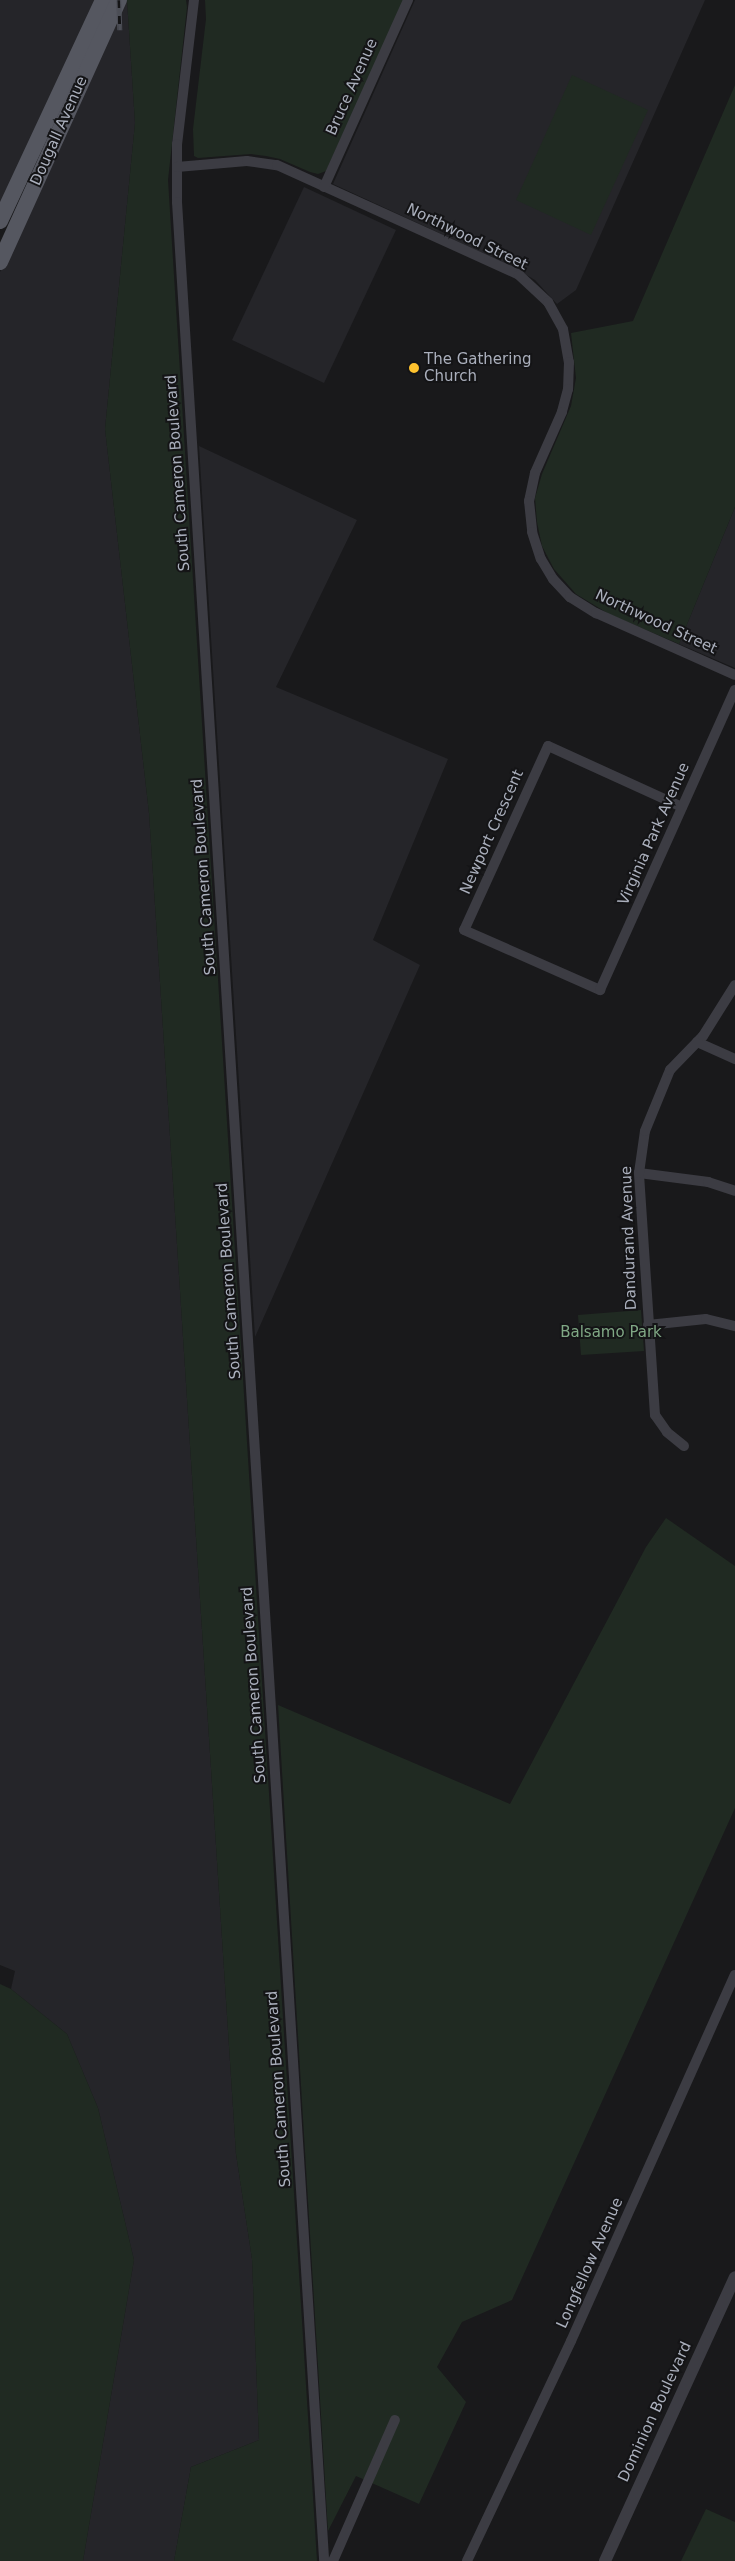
<!DOCTYPE html>
<html>
<head>
<meta charset="utf-8">
<style>
	body { margin:0 }
	#map { position:relative; width:735px; height:2561px; overflow:hidden; background:#19191b; font-family:"DejaVu Sans",sans-serif }
	div>[style] { position:absolute }
	.built>* { inset:0; background:#252529 }
	.green>* { inset:0; background:#202a22 }
	.minor>* { height:10px; margin:-5px; padding:0 5px; transform-origin:5px; border-radius:5px; background:#3c3c43 }
	.tertiary>* { height:12px; margin:-6px; padding:0 6px; transform-origin:6px; border-radius:6px; background:#3c3c43 }
	.primary>* { height:16px; margin:-8px; padding:0 8px; transform-origin:8px; border-radius:8px; background:#555760 }
	.rail>* { height:4.5px; margin-top:-2.25px; transform-origin:0; background:repeating-linear-gradient(90deg,#141416 0 8px,#4c4e56 0 16px); box-sizing:border-box; border-block:1px solid #4c4e56 }
	.dots>* { width:14px; height:14px; translate:-50% -50%; box-sizing:border-box; border:2px solid #141416; border-radius:50% }
	span { translate:-50% -50%; white-space:nowrap; text-align:center; line-height:1.15; -webkit-text-stroke:4px #141416; paint-order:stroke }
	.street-label { font-size:15px; color:#aaafbc }
	.poi-label { font-size:15px; color:#aaafbc }
	.left { translate:0 -50%; text-align:left }
	.park-label { font-size:15px; color:#80a885 }
</style>
</head>
<body>
<div id="map">
	<div class="built">
		<i style="clip-path:polygon(0 0,96px 0,0 212px)"></i>
		<i style="clip-path:polygon(124px 0,127px 0,135px 123px,105px 429px,149px 813px,236px 2154px,252px 2259px,259px 2440px,191px 2467px,174px 2561px,83px 2561px,134px 2260px,98px 2108px,67px 2034px,11px 1989px,15px 1971px,0 1965px,0 272px)"></i>
		<i style="clip-path:polygon(415px 0,705px 0,576px 290px,557px 304px,535px 280px,513px 267px,333px 184px)"></i>
		<i style="clip-path:polygon(304px 187px,396px 230px,324px 383px,232px 340px)"></i>
		<i style="clip-path:polygon(199px 446px,357px 520px,276px 687px,448px 759px,373px 940px,420px 965px,255px 1337px)"></i>
		<i style="clip-path:polygon(735px 507px,735px 668px,679px 644px)"></i>
	</div>
	<div class="green">
		<i style="clip-path:polygon(127px 0,186px 0,187px 7px,168px 180px,317px 2561px,174px 2561px,191px 2467px,259px 2440px,252px 2259px,236px 2154px,149px 813px,105px 429px,135px 123px)"></i>
		<i style="clip-path:polygon(205px 0,404px 0,326px 171px,318px 174px,310px 172px,280px 159px,266px 156px,251px 154px,198px 158px,194px 156px,193px 129px,206px 19px)"></i>
		<i style="clip-path:polygon(572px 75px,648px 110px,591px 235px,516px 200px)"></i>
		<i style="clip-path:polygon(735px 85px,735px 507px,679px 644px,609px 614px,576px 594px,554px 569px,542px 546px,537px 522px,535px 498px,542px 474px,571px 406px,576px 378px,571px 333px,633px 321px)"></i>
		<i style="clip-path:polygon(641px 1310px,644px 1351px,581px 1355px,578px 1315px)"></i>
		<i style="clip-path:polygon(666px 1518px,735px 1566px,735px 1808px,512px 2300px,462px 2322px,437px 2367px,466px 2402px,419px 2504px,356px 2476px,328px 2531px,278px 1705px,510px 1804px,646px 1547px)"></i>
		<i style="clip-path:polygon(0 1984px,11px 1989px,67px 2034px,98px 2108px,134px 2260px,83px 2561px,0 2561px)"></i>
		<i style="clip-path:polygon(706px 2509px,735px 2522px,735px 2561px,681px 2561px)"></i>
	</div>
	<div class="minor">
		<i style="left:194px;top:0;width:145px;rotate:96.7deg"></i>
		<i style="left:177px;top:144px;width:58px;rotate:90deg"></i>
		<i style="left:177px;top:202px;width:2364px;rotate:86.43deg"></i>
		<i style="left:177px;top:167px;width:70px;rotate:-4.9deg"></i>
		<i style="left:247px;top:161px;width:30px;rotate:8deg"></i>
		<i style="left:277px;top:165px;width:266px;rotate:24.4deg"></i>
		<i style="left:519px;top:275px;width:40px;rotate:43deg"></i>
		<i style="left:548px;top:302px;width:31px;rotate:61deg"></i>
		<i style="left:563px;top:329px;width:34px;rotate:80deg"></i>
		<i style="left:569px;top:362px;width:27px;rotate:92deg"></i>
		<i style="left:568px;top:389px;width:24px;rotate:105deg"></i>
		<i style="left:562px;top:412px;width:67px;rotate:113.9deg"></i>
		<i style="left:535px;top:473px;width:29px;rotate:102deg"></i>
		<i style="left:529px;top:501px;width:31px;rotate:84deg"></i>
		<i style="left:532px;top:532px;width:28px;rotate:72deg"></i>
		<i style="left:541px;top:559px;width:23px;rotate:59deg"></i>
		<i style="left:553px;top:579px;width:25px;rotate:47deg"></i>
		<i style="left:570px;top:597px;width:31px;rotate:32deg"></i>
		<i style="left:596px;top:613px;width:152px;rotate:24deg"></i>
		<i style="left:324px;top:187px;width:205px;rotate:-65.8deg"></i>
		<i style="left:682px;top:807px;width:147px;rotate:-155.5deg"></i>
		<i style="left:548px;top:746px;width:202px;rotate:114.5deg"></i>
		<i style="left:464px;top:930px;width:149px;rotate:23.8deg"></i>
		<i style="left:600px;top:990px;width:329px;rotate:-65.8deg"></i>
		<i style="left:697px;top:1042px;width:42px;rotate:24.1deg"></i>
		<i style="left:639px;top:1173px;width:70px;rotate:7.4deg"></i>
		<i style="left:708px;top:1182px;width:28px;rotate:18deg"></i>
		<i style="left:648px;top:1325px;width:58px;rotate:-5.9deg"></i>
		<i style="left:706px;top:1319px;width:30px;rotate:14deg"></i>
		<i style="left:684px;top:1446px;width:22px;rotate:-141deg"></i>
		<i style="left:667px;top:1432px;width:21px;rotate:-125deg"></i>
		<i style="left:655px;top:1415px;width:243px;rotate:-93.8deg"></i>
		<i style="left:639px;top:1173px;width:42px;rotate:-81.9deg"></i>
		<i style="left:645px;top:1131px;width:66px;rotate:-67.7deg"></i>
		<i style="left:670px;top:1070px;width:47px;rotate:-45.9deg"></i>
		<i style="left:703px;top:1036px;width:60px;rotate:-57.9deg"></i>
		<i style="left:333px;top:2561px;width:154px;rotate:-66.3deg"></i>
		<i style="left:467px;top:2561px;width:243px;rotate:-64.7deg"></i>
		<i style="left:571px;top:2341px;width:401px;rotate:-65.9deg"></i>
	</div>
	<div class="tertiary">
		<i style="left:605px;top:2561px;width:312px;rotate:-65.4deg"></i>
	</div>
	<div class="primary">
		<i style="left:0;top:221px;width:244px;rotate:-65deg"></i>
		<i style="left:0;top:262px;width:288px;rotate:-65.6deg"></i>
	</div>
	<div class="rail">
		<i style="left:119px;top:0;width:30px;rotate:88deg"></i>
	</div>
	<div class="dots">
		<i style="left:414px;top:368px;background:#fec22e"></i>
	</div>
	<div class="street-label">
		<span style="left:352px;top:87px;rotate:-66deg">Bruce Avenue</span>
		<span style="left:59px;top:131px;rotate:-66deg">Dougall Avenue</span>
		<span style="left:467px;top:237px;rotate:26deg">Northwood Street</span>
		<span style="left:178px;top:473px;rotate:-94deg">South Cameron Boulevard</span>
		<span style="left:656px;top:622px;rotate:25deg">Northwood Street</span>
		<span style="left:492px;top:832px;rotate:-66deg">Newport Crescent</span>
		<span style="left:654px;top:834px;rotate:-66deg">Virginia Park Avenue</span>
		<span style="left:204px;top:877px;rotate:-94deg">South Cameron Boulevard</span>
		<span style="left:629px;top:1238px;rotate:-92deg">Dandurand Avenue</span>
		<span style="left:229px;top:1281px;rotate:-94deg">South Cameron Boulevard</span>
		<span style="left:254px;top:1685px;rotate:-94deg">South Cameron Boulevard</span>
		<span style="left:279px;top:2089px;rotate:-94deg">South Cameron Boulevard</span>
		<span style="left:590px;top:2263px;rotate:-66deg">Longfellow Avenue</span>
		<span style="left:655px;top:2412px;rotate:-65deg">Dominion Boulevard</span>
	</div>
	<div class="poi-label">
		<span class="left" style="left:424px;top:368px">The Gathering<br>Church</span>
	</div>
	<div class="park-label">
		<span style="left:611px;top:1333px">Balsamo Park</span>
	</div>
</div>
</body>
</html>
